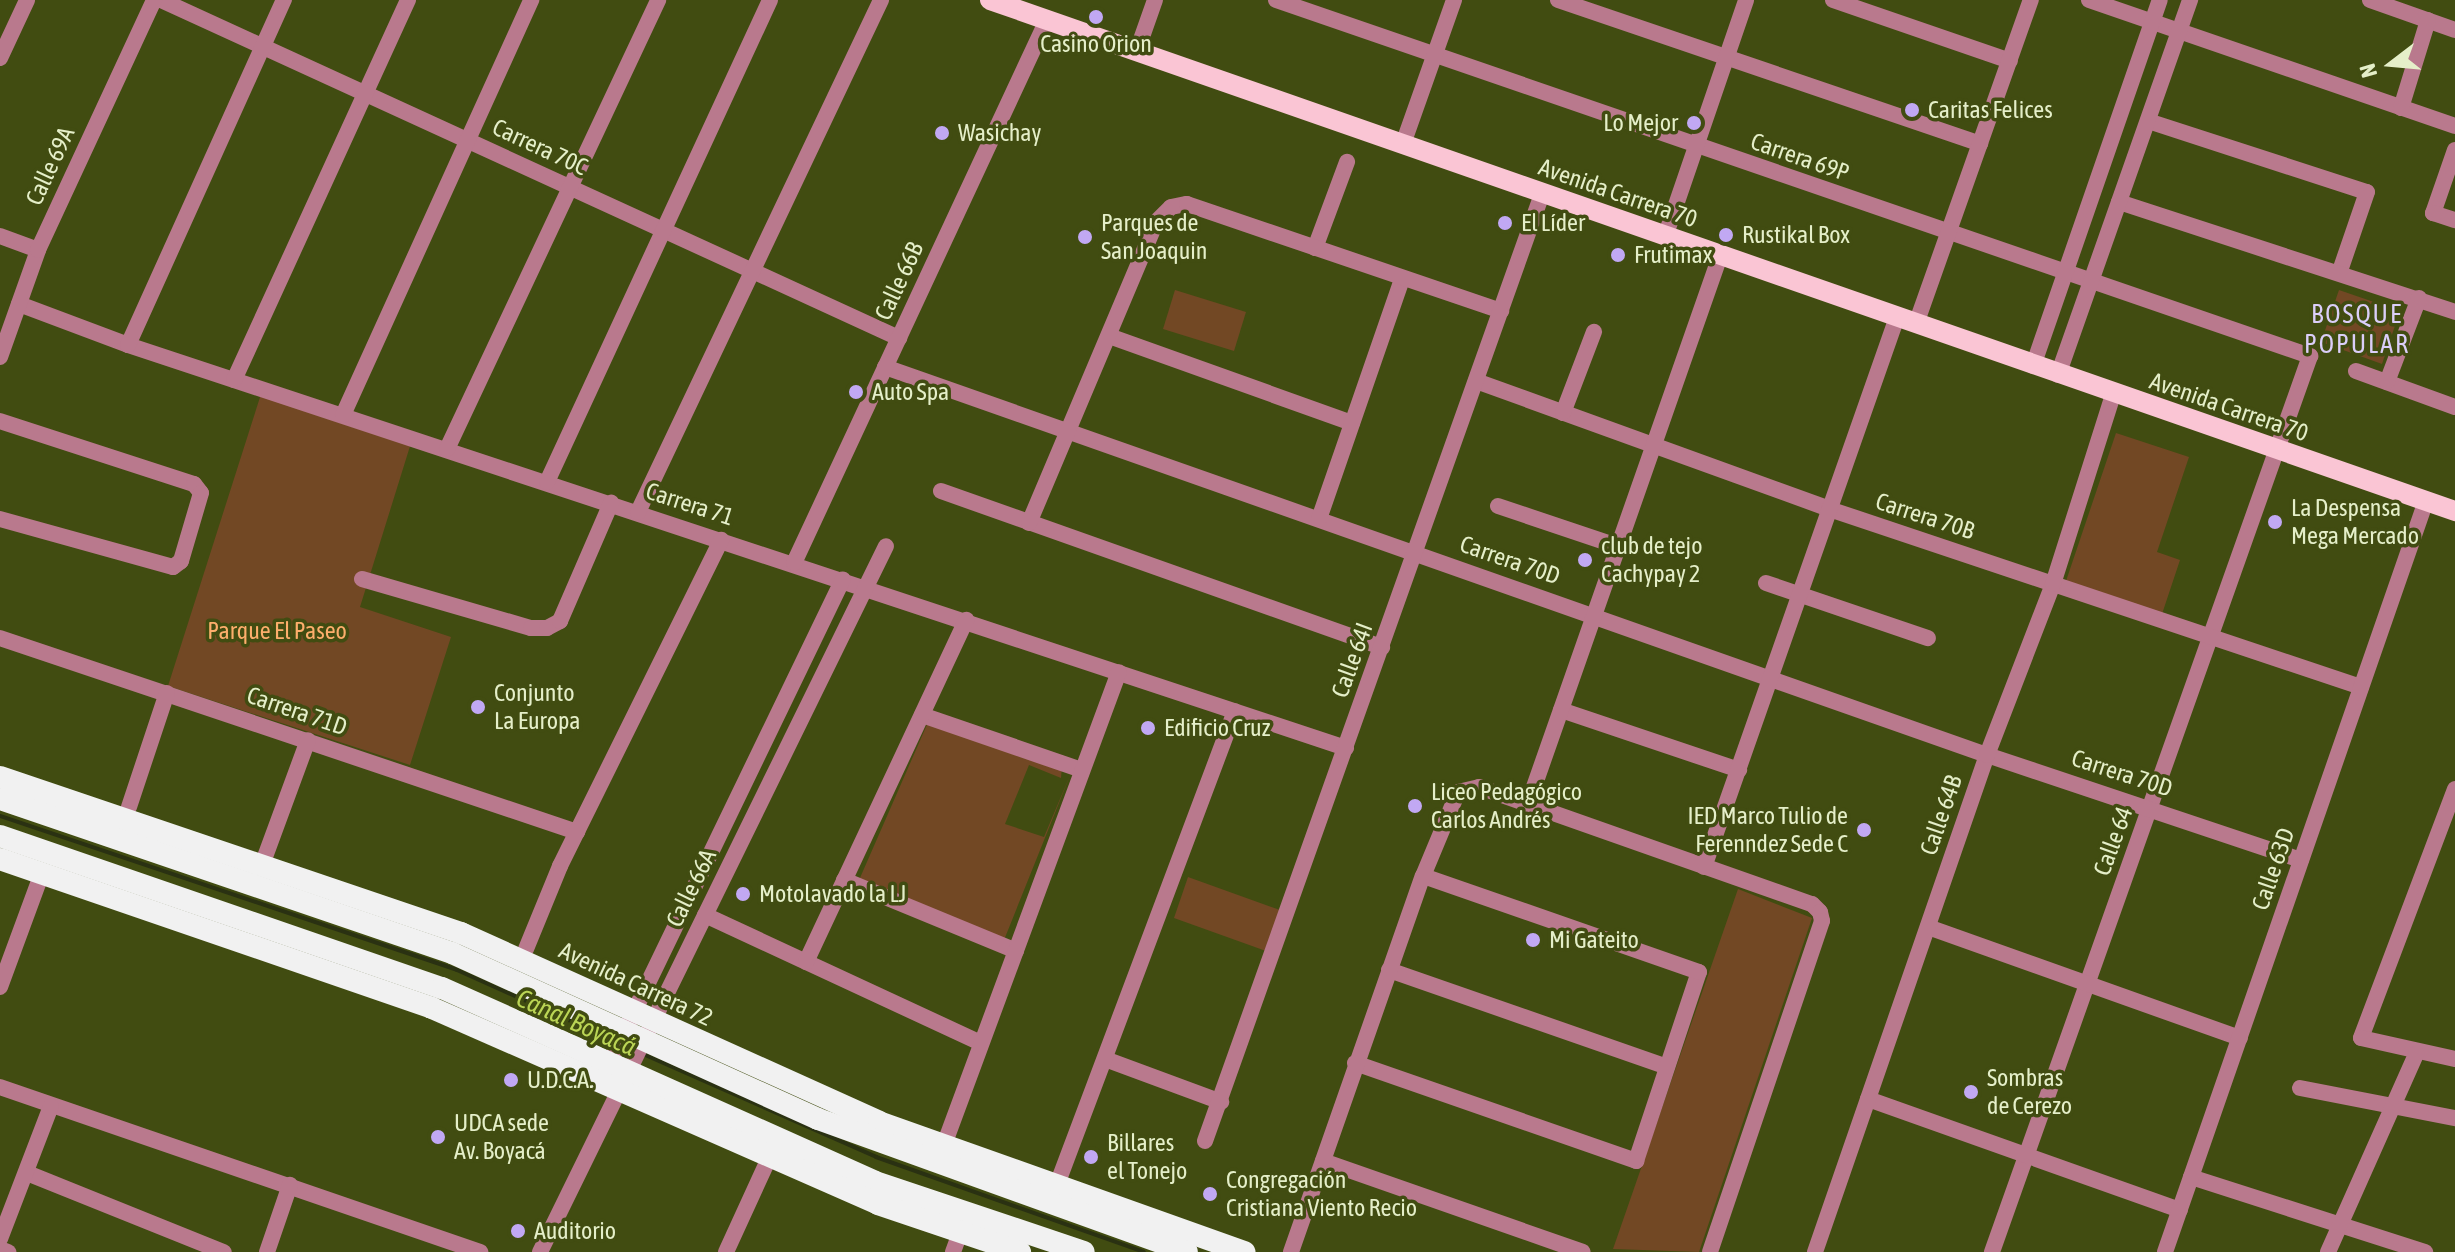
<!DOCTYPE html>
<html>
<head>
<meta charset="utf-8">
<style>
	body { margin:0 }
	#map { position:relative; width:2455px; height:1252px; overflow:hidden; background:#414c11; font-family:"Asap Condensed",sans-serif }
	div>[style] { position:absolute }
	.green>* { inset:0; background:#724824 }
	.stream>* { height:4px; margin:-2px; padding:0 2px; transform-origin:2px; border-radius:2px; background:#2a3112 }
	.minor>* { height:16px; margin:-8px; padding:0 8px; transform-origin:8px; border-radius:8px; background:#b9798d }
	.major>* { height:20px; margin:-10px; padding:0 10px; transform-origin:10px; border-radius:10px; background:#fac5d4 }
	.highway>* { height:22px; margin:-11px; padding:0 11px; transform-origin:11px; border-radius:11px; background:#f1f1f1 }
	.dots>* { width:22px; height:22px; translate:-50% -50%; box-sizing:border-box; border:4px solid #414c11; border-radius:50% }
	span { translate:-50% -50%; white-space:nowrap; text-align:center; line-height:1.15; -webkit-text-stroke:7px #414c11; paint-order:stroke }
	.poi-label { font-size:24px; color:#e5efc9 }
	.left { translate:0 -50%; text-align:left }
	.right { translate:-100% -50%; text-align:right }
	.street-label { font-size:24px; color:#e5efc9 }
	.park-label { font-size:24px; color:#fdae6c }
	.neighbourhood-label { font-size:26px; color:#dbcef9; letter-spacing:2px }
	.water-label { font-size:26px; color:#bbd555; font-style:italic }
	.north { position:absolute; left:2351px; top:24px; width:80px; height:80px; -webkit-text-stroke:6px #414c11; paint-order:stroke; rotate:254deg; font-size:22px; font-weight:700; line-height:32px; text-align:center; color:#e5efc9 }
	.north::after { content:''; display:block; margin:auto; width:28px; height:36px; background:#e5efc9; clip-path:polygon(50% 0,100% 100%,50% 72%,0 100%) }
</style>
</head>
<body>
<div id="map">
	<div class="green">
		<i style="clip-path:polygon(1175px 290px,1246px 312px,1234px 351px,1163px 329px)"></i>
		<i style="clip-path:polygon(2339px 290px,2400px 311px,2382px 364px,2321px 342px)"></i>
		<i style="clip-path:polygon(261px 394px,411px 443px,360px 607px,451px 637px,410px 765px,168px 686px)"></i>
		<i style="clip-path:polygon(2116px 433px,2189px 457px,2157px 552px,2180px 560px,2162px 614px,2066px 581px)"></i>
		<i style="clip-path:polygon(929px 720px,1062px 766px,1061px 778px,1029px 765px,1005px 824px,1044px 837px,1071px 773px,1000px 950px,856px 887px)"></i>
		<i style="clip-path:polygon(1188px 877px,1280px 910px,1266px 951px,1174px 918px)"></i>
		<i style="clip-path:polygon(1738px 889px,1812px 918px,1699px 1252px,1613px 1249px)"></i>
	</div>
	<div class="stream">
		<i style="left:0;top:816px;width:482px;rotate:18.6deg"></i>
		<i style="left:457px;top:970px;width:171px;rotate:24.2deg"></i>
		<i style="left:643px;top:1054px;width:255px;rotate:23.8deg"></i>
		<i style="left:876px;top:1157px;width:284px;rotate:19.5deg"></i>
	</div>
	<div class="minor">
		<i style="left:161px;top:0;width:812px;rotate:24.61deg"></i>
		<i style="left:1276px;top:0;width:1094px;rotate:19deg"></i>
		<i style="left:2310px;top:356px;width:951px;rotate:109.54deg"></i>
		<i style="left:1558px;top:0;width:446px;rotate:18.8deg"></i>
		<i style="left:1833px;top:0;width:187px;rotate:19deg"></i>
		<i style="left:2089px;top:0;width:387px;rotate:19deg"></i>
		<i style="left:2370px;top:0;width:90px;rotate:19.4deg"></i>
		<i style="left:1137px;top:51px;width:54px;rotate:-70.6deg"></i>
		<i style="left:0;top:58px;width:64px;rotate:-65deg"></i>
		<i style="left:2401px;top:108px;width:92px;rotate:-72.9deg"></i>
		<i style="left:2148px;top:121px;width:230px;rotate:18deg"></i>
		<i style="left:2367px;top:192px;width:83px;rotate:108.9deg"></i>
		<i style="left:1403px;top:144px;width:153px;rotate:-70.5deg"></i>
		<i style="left:2455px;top:150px;width:67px;rotate:109.2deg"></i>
		<i style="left:2433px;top:213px;width:23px;rotate:18deg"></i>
		<i style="left:2119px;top:202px;width:354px;rotate:18.1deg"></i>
		<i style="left:0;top:236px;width:40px;rotate:20.2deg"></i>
		<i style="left:1665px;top:237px;width:250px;rotate:-71.1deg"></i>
		<i style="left:1315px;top:248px;width:92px;rotate:-69.6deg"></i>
		<i style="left:19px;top:304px;width:116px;rotate:20.6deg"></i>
		<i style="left:128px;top:345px;width:1283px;rotate:18.31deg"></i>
		<i style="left:1916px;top:324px;width:344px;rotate:-70.5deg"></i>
		<i style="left:1109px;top:336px;width:258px;rotate:19.7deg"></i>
		<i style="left:128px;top:345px;width:379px;rotate:-65.7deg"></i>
		<i style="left:0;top:357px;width:114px;rotate:-70.4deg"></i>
		<i style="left:38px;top:250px;width:276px;rotate:-65.1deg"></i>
		<i style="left:2033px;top:366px;width:387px;rotate:-70.9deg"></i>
		<i style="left:885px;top:367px;width:1168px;rotate:19.4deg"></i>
		<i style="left:1987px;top:755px;width:331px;rotate:18.5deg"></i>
		<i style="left:2356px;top:371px;width:105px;rotate:20deg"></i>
		<i style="left:2058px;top:375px;width:398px;rotate:-70.6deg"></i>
		<i style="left:234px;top:380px;width:418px;rotate:-65.4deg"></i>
		<i style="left:1476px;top:381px;width:375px;rotate:19.9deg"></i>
		<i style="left:1829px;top:509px;width:561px;rotate:18.5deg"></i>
		<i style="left:2387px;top:382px;width:90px;rotate:-69.1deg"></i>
		<i style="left:1563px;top:413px;width:87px;rotate:-69.1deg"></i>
		<i style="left:343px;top:415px;width:456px;rotate:-65.6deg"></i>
		<i style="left:0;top:421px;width:204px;rotate:18deg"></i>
		<i style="left:194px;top:484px;width:11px;rotate:52deg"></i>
		<i style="left:201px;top:493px;width:71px;rotate:106.4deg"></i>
		<i style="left:181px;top:561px;width:10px;rotate:143deg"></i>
		<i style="left:173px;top:567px;width:180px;rotate:-164.5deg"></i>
		<i style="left:447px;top:449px;width:496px;rotate:-64.8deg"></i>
		<i style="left:547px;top:482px;width:531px;rotate:-65.17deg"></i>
		<i style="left:941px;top:491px;width:468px;rotate:19.5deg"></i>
		<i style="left:1498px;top:506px;width:126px;rotate:18.6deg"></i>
		<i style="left:638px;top:512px;width:567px;rotate:-64.61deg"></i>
		<i style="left:1319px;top:519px;width:254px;rotate:-70.9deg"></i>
		<i style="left:1029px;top:523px;width:327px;rotate:-67.1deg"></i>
		<i style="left:1156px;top:222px;width:21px;rotate:-45deg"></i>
		<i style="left:1171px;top:207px;width:16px;rotate:-11deg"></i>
		<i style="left:1187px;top:204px;width:332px;rotate:18.8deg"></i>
		<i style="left:794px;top:563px;width:599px;rotate:-65.02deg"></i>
		<i style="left:362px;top:579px;width:176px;rotate:16.2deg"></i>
		<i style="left:531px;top:628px;width:16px"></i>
		<i style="left:547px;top:628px;width:15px;rotate:-28deg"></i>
		<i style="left:560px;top:621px;width:129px;rotate:-66.6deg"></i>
		<i style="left:1766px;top:583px;width:171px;rotate:18.8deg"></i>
		<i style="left:0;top:638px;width:609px;rotate:18.58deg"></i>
		<i style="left:1561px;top:710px;width:188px;rotate:18.6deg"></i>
		<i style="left:922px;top:715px;width:169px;rotate:19deg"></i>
		<i style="left:2455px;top:789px;width:266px;rotate:110.7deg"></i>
		<i style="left:2361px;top:1038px;width:96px;rotate:12.6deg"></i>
		<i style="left:1528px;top:804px;width:581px;rotate:-70.69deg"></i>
		<i style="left:129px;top:807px;width:120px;rotate:-71.6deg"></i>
		<i style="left:262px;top:865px;width:133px;rotate:-69.8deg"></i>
		<i style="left:1704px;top:867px;width:583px;rotate:-70.66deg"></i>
		<i style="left:844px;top:880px;width:186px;rotate:22.4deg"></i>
		<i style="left:705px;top:915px;width:304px;rotate:24.9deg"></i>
		<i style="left:1928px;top:927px;width:331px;rotate:19.6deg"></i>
		<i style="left:526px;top:949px;width:90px;rotate:-67.7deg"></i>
		<i style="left:560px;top:866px;width:364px;rotate:-63.7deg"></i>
		<i style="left:806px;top:962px;width:378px;rotate:-64.9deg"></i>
		<i style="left:1389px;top:970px;width:294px;rotate:19.2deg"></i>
		<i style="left:0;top:987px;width:121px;rotate:-69.8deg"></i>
		<i style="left:1105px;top:1059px;width:124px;rotate:20.3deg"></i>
		<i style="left:1355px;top:1063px;width:298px;rotate:19.2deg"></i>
		<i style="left:1636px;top:1161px;width:199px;rotate:-71.6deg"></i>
		<i style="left:1699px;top:972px;width:292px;rotate:-160.8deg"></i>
		<i style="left:605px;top:1072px;width:547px;rotate:-64.23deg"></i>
		<i style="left:0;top:1087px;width:508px;rotate:18.97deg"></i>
		<i style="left:2300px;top:1088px;width:158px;rotate:11deg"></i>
		<i style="left:1868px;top:1099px;width:331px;rotate:19.6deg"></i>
		<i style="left:1205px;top:1141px;width:1005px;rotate:-70.41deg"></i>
		<i style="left:944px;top:1145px;width:504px;rotate:-69.7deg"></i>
		<i style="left:1323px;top:1161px;width:275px;rotate:19.3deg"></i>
		<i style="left:27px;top:1173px;width:212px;rotate:21.9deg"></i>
		<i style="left:2191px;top:1177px;width:246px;rotate:17.8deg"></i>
		<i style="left:1058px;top:1182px;width:503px;rotate:-69.4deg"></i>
		<i style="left:0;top:1239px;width:142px;rotate:-69deg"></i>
		<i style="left:0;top:1249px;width:9px;rotate:21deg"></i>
		<i style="left:267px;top:1252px;width:71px;rotate:-71.1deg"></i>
		<i style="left:540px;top:1252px;width:786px;rotate:-63.89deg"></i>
		<i style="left:726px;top:1252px;width:103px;rotate:-65.4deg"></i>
		<i style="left:953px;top:1252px;width:20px;rotate:-70deg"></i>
		<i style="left:1291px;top:1252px;width:398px;rotate:-70.7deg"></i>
		<i style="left:1423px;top:876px;width:91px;rotate:-67.4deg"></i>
		<i style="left:1458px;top:792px;width:22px;rotate:-13deg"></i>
		<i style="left:1479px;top:787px;width:353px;rotate:19.4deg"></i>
		<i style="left:1812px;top:904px;width:11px;rotate:45deg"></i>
		<i style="left:1820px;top:912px;width:9px;rotate:77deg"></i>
		<i style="left:1822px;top:921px;width:349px;rotate:108.7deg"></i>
		<i style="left:1815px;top:1252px;width:526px;rotate:-70.91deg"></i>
		<i style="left:1987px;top:755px;width:183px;rotate:-68.9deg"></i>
		<i style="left:2053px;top:584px;width:198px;rotate:-72.4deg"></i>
		<i style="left:2165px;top:1252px;width:795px;rotate:-70.84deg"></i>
		<i style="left:2328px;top:1252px;width:217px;rotate:-66deg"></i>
	</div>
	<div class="major">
		<i style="left:990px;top:0;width:1552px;rotate:19.23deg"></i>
	</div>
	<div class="highway">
		<i style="left:0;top:777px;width:487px;rotate:18.7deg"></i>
		<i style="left:461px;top:933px;width:459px;rotate:24.3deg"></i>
		<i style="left:879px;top:1122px;width:388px;rotate:19.6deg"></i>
		<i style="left:0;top:799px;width:478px;rotate:18.8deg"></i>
		<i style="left:452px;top:953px;width:402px;rotate:24.4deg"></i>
		<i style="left:818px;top:1119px;width:392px;rotate:19.8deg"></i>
		<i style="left:0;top:836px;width:467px;rotate:19deg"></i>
		<i style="left:442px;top:988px;width:474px;rotate:24.1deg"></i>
		<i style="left:875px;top:1182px;width:220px;rotate:18.5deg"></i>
		<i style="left:0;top:859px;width:457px;rotate:19deg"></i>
		<i style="left:432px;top:1008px;width:487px;rotate:23.7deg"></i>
		<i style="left:878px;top:1204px;width:150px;rotate:18.7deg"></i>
	</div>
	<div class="dots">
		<i style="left:1096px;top:17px;background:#c1a8f3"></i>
		<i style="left:1912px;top:110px;background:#c1a8f3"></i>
		<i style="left:1694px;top:123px;background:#c1a8f3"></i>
		<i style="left:942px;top:133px;background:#c1a8f3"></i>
		<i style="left:1505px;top:223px;background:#c1a8f3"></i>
		<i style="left:1726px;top:235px;background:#c1a8f3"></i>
		<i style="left:1085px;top:237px;background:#c1a8f3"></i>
		<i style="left:1618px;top:255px;background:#c1a8f3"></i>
		<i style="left:856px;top:392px;background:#c1a8f3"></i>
		<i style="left:2275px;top:522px;background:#c1a8f3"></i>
		<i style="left:1585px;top:560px;background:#c1a8f3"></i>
		<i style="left:478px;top:707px;background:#c1a8f3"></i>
		<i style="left:1148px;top:728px;background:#c1a8f3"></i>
		<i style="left:1415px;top:806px;background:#c1a8f3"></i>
		<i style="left:1864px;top:830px;background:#c1a8f3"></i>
		<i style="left:743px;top:894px;background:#c1a8f3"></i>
		<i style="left:1533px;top:940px;background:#c1a8f3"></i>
		<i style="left:511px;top:1080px;background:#c1a8f3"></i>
		<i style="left:1971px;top:1092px;background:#c1a8f3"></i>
		<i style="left:438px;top:1137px;background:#c1a8f3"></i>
		<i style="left:1091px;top:1157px;background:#c1a8f3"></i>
		<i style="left:1210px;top:1194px;background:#c1a8f3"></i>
		<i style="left:518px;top:1231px;background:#c1a8f3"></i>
	</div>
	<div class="poi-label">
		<span style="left:1096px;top:44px">Casino Orion</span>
		<span class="left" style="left:1928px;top:110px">Caritas Felices</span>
		<span class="right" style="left:1678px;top:123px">Lo Mejor</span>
		<span class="left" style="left:958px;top:133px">Wasichay</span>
		<span class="left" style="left:1101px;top:237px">Parques de<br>San Joaquin</span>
		<span class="left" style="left:1521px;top:223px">El Líder</span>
		<span class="left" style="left:1742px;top:235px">Rustikal Box</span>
		<span class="left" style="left:1634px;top:255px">Frutimax</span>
		<span class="left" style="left:872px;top:392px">Auto Spa</span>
		<span class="left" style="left:2291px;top:522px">La Despensa<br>Mega Mercado</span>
		<span class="left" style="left:1601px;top:560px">club de tejo<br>Cachypay 2</span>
		<span class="left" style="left:494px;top:707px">Conjunto<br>La Europa</span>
		<span class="left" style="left:1164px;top:728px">Edificio Cruz</span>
		<span class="left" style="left:1431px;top:806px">Liceo Pedagógico<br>Carlos Andrés</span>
		<span class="right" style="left:1848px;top:830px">IED Marco Tulio de<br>Ferenndez Sede C</span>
		<span class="left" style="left:759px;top:894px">Motolavado la LJ</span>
		<span class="left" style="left:1549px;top:940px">Mi Gateito</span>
		<span class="left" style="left:1987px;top:1092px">Sombras<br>de Cerezo</span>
		<span class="left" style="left:527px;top:1080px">U.D.C.A.</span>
		<span class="left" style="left:454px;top:1137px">UDCA sede<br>Av. Boyacá</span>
		<span class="left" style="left:1107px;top:1157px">Billares<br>el Tonejo</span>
		<span class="left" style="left:1226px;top:1194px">Congregación<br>Cristiana Viento Recio</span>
		<span class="left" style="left:534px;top:1231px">Auditorio</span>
	</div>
	<div class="street-label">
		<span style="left:540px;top:147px;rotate:25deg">Carrera 70C</span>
		<span style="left:1800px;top:157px;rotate:19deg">Carrera 69P</span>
		<span style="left:50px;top:166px;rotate:-65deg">Calle 69A</span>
		<span style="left:1618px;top:193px;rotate:19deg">Avenida Carrera 70</span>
		<span style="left:899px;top:281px;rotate:-65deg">Calle 66B</span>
		<span style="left:2229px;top:407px;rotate:19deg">Avenida Carrera 70</span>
		<span style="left:690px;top:504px;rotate:18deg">Carrera 71</span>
		<span style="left:1925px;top:516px;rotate:18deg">Carrera 70B</span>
		<span style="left:1510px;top:560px;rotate:19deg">Carrera 70D</span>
		<span style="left:1352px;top:660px;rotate:-70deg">Calle 64I</span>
		<span style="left:297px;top:711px;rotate:19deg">Carrera 71D</span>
		<span style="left:2122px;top:773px;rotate:18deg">Carrera 70D</span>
		<span style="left:1941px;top:815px;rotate:-71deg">Calle 64B</span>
		<span style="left:2113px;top:841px;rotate:-70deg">Calle 64</span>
		<span style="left:2273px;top:869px;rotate:-71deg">Calle 63D</span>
		<span style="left:691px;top:888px;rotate:-64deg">Calle 66A</span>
		<span style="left:636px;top:984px;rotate:25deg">Avenida Carrera 72</span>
	</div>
	<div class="park-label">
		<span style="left:277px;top:631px">Parque El Paseo</span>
	</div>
	<div class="neighbourhood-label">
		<span style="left:2357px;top:330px">BOSQUE<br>POPULAR</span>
	</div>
	<div class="water-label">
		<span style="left:576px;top:1023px;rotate:24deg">Canal Boyacá</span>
	</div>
	<div class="north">N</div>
</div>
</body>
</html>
